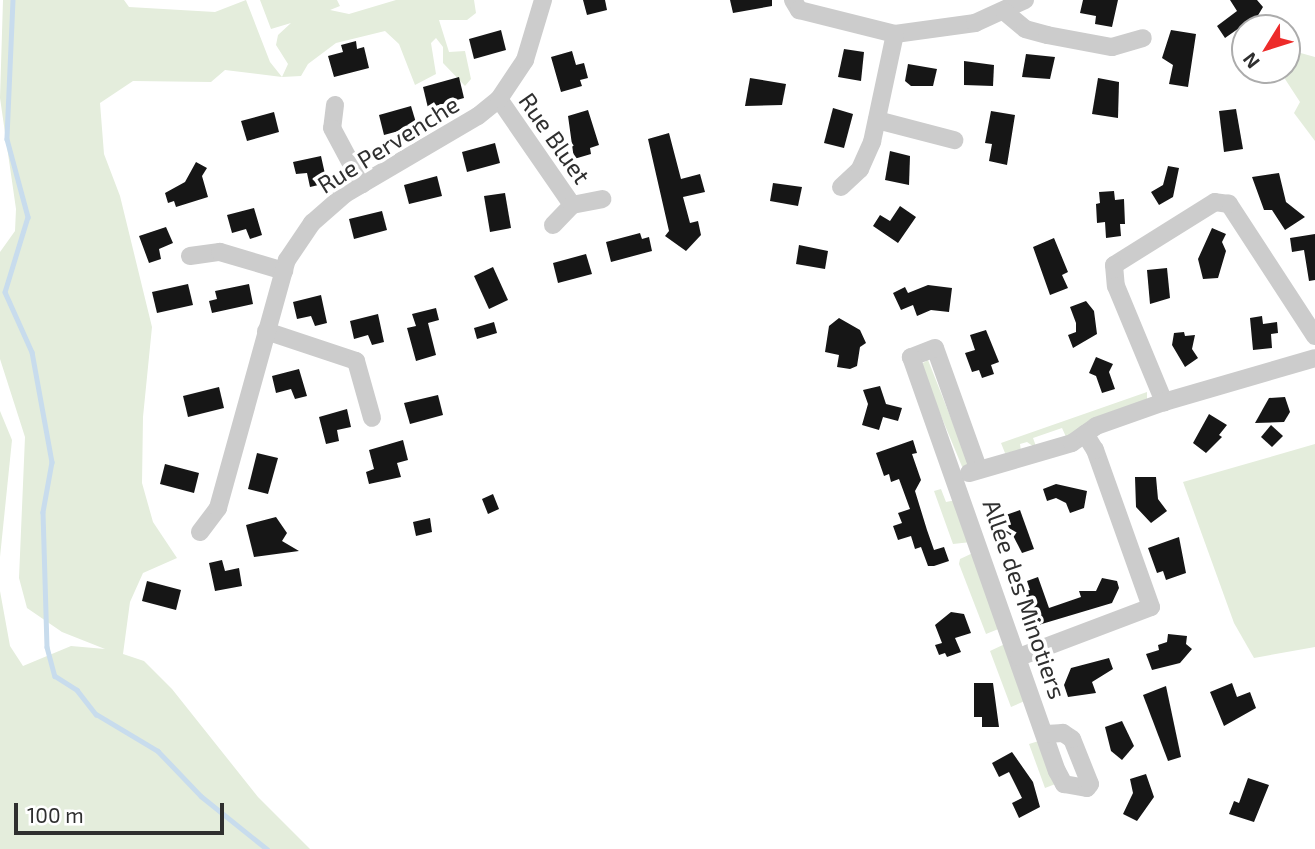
<!DOCTYPE html>
<html>
<head>
<meta charset="utf-8">
<style>
	body { margin:0 }
	#map { position:relative; width:1315px; height:849px; overflow:hidden; background:#fff; font-family:"Exo 2",sans-serif }
	div>[style] { position:absolute }
	.green>* { inset:0; background:#e4eddc }
	.stream>* { height:4.5px; margin:-2.25px; padding:0 2.25px; transform-origin:2.25px; border-radius:2.25px; background:#c8dced }
	.building>* { inset:0; background:#161616 }
	.street>* { height:18px; margin:-9px; padding:0 9px; transform-origin:9px; border-radius:9px; background:#ccc }
	span { translate:-50% -50%; white-space:nowrap; text-align:center; line-height:1.15; -webkit-text-stroke:7px #fff; paint-order:stroke }
	.street-label { font-size:24px; color:#2f2f2f }
	.north { position:absolute; left:1231px; top:14px; width:70px; height:70px; box-sizing:border-box; background:#fff; border:2px solid #acacac; border-radius:50%; rotate:232deg; font-size:19px; font-weight:700; line-height:28px; text-align:center; color:#2f2f2f }
	.north::after { content:''; display:block; margin:auto; width:24px; height:32px; background:#ed2b2a; clip-path:polygon(50% 0,100% 100%,50% 72%,0 100%) }
	.scale { position:absolute; left:14px; top:803px; width:210px; height:32px; box-sizing:border-box; border:4px solid #2f2f2f; border-top:0; padding-left:9px; font-size:21px; line-height:24px; white-space:nowrap; color:#2f2f2f; -webkit-text-stroke:5px #fff; paint-order:stroke }
</style>
</head>
<body>
<div id="map">
	<div class="green">
		<i style="clip-path:polygon(3px 0,124px 0,129px 7px,215px 12px,246px 0,270px 62px,282px 77px,288px 64px,276px 45px,278px 35px,291px 23px,271px 29px,260px 0,337px 0,340px 6px,330px 10px,349px 14px,396px 0,474px 0,476px 13px,467px 20px,439px 20px,449px 52px,465px 51px,471px 79px,465px 86px,443px 63px,443px 47px,436px 38px,431px 43px,436px 74px,415px 85px,399px 44px,385px 31px,336px 43px,308px 64px,301px 76px,282px 77px,225px 70px,211px 82px,133px 81px,100px 103px,104px 154px,120px 196px,152px 327px,143px 417px,142px 483px,153px 522px,177px 558px,143px 573px,130px 602px,123px 654px,144px 661px,172px 689px,258px 797px,310px 849px,0 849px,0 591px,10px 646px,23px 666px,71px 646px,105px 649px,62px 632px,27px 608px,19px 578px,25px 437px,0 359px,0 252px,15px 231px,16px 209px,0 98px)"></i>
		<i style="clip-path:polygon(1297px 52px,1315px 57px,1315px 141px,1294px 113px,1300px 102px,1285px 79px,1287px 57px)"></i>
		<i style="clip-path:polygon(928px 360px,969px 464px,963px 469px,920px 365px)"></i>
		<i style="clip-path:polygon(1147px 392px,1147px 400px,1067px 439px,1062px 428px,1033px 438px,1037px 449px,1027px 442px,1020px 444px,1021px 451px,1005px 453px,1001px 443px)"></i>
		<i style="clip-path:polygon(0 411px,12px 440px,0 557px)"></i>
		<i style="clip-path:polygon(1315px 444px,1315px 647px,1254px 658px,1234px 623px,1183px 482px)"></i>
		<i style="clip-path:polygon(941px 489px,946px 502px,956px 500px,971px 542px,953px 544px,934px 491px)"></i>
		<i style="clip-path:polygon(975px 552px,1001px 628px,986px 634px,959px 564px,960px 559px)"></i>
		<i style="clip-path:polygon(1007px 643px,1027px 700px,1011px 707px,990px 651px)"></i>
		<i style="clip-path:polygon(1042px 740px,1058px 783px,1045px 788px,1029px 744px)"></i>
	</div>
	<div class="stream">
		<i style="left:13px;top:0;width:139px;rotate:92.5deg"></i>
		<i style="left:7px;top:139px;width:81px;rotate:74.9deg"></i>
		<i style="left:28px;top:217px;width:78px;rotate:107deg"></i>
		<i style="left:5px;top:292px;width:66px;rotate:65.8deg"></i>
		<i style="left:32px;top:352px;width:112px;rotate:79.7deg"></i>
		<i style="left:52px;top:462px;width:51px;rotate:100.2deg"></i>
		<i style="left:43px;top:512px;width:135px;rotate:88.3deg"></i>
		<i style="left:47px;top:647px;width:30px;rotate:75deg"></i>
		<i style="left:55px;top:676px;width:26px;rotate:32deg"></i>
		<i style="left:77px;top:690px;width:31px;rotate:52deg"></i>
		<i style="left:96px;top:714px;width:72px;rotate:30.8deg"></i>
		<i style="left:158px;top:751px;width:62px;rotate:46.3deg"></i>
		<i style="left:201px;top:796px;width:85px;rotate:38.8deg"></i>
	</div>
	<div class="building">
		<i style="clip-path:polygon(583px 0,605px 0,607px 10px,587px 15px)"></i>
		<i style="clip-path:polygon(730px 0,772px 0,772px 6px,733px 13px)"></i>
		<i style="clip-path:polygon(1083px 0,1118px 0,1112px 27px,1095px 24px,1096px 16px,1080px 13px)"></i>
		<i style="clip-path:polygon(1230px 0,1257px 0,1263px 7px,1251px 27px,1242px 26px,1225px 38px,1217px 26px,1237px 11px)"></i>
		<i style="clip-path:polygon(501px 30px,506px 50px,474px 59px,469px 39px)"></i>
		<i style="clip-path:polygon(1171px 30px,1196px 34px,1188px 87px,1169px 84px,1173px 65px,1162px 58px)"></i>
		<i style="clip-path:polygon(356px 41px,357px 49px,364px 47px,369px 68px,334px 77px,328px 56px,343px 52px,341px 45px)"></i>
		<i style="clip-path:polygon(844px 49px,864px 52px,861px 81px,838px 77px)"></i>
		<i style="clip-path:polygon(572px 51px,576px 65px,584px 63px,588px 78px,580px 80px,582px 86px,561px 92px,551px 57px)"></i>
		<i style="clip-path:polygon(1026px 54px,1055px 57px,1050px 79px,1022px 77px)"></i>
		<i style="clip-path:polygon(964px 61px,994px 65px,993px 86px,964px 85px)"></i>
		<i style="clip-path:polygon(908px 64px,937px 69px,933px 86px,911px 86px,905px 81px)"></i>
		<i style="clip-path:polygon(459px 77px,464px 98px,428px 108px,423px 87px)"></i>
		<i style="clip-path:polygon(750px 78px,786px 84px,782px 105px,745px 106px)"></i>
		<i style="clip-path:polygon(1098px 78px,1119px 82px,1118px 118px,1092px 114px)"></i>
		<i style="clip-path:polygon(411px 106px,417px 126px,384px 135px,379px 115px)"></i>
		<i style="clip-path:polygon(833px 108px,853px 114px,844px 148px,824px 143px)"></i>
		<i style="clip-path:polygon(1236px 109px,1243px 149px,1224px 152px,1219px 111px)"></i>
		<i style="clip-path:polygon(588px 110px,599px 145px,590px 148px,591px 154px,574px 159px,568px 116px)"></i>
		<i style="clip-path:polygon(991px 111px,1015px 115px,1007px 165px,989px 161px,992px 144px,985px 143px)"></i>
		<i style="clip-path:polygon(274px 112px,279px 132px,247px 141px,241px 121px)"></i>
		<i style="clip-path:polygon(669px 133px,681px 179px,700px 174px,705px 192px,683px 197px,690px 223px,698px 221px,701px 235px,686px 251px,665px 236px,669px 231px,648px 139px)"></i>
		<i style="clip-path:polygon(495px 143px,500px 163px,467px 172px,462px 152px)"></i>
		<i style="clip-path:polygon(890px 151px,910px 156px,909px 185px,885px 180px)"></i>
		<i style="clip-path:polygon(321px 156px,327px 183px,310px 187px,307px 173px,296px 174px,293px 162px)"></i>
		<i style="clip-path:polygon(196px 162px,207px 168px,202px 176px,208px 197px,176px 207px,174px 201px,168px 203px,165px 193px,185px 182px)"></i>
		<i style="clip-path:polygon(1168px 166px,1179px 168px,1173px 197px,1159px 205px,1151px 192px,1163px 185px)"></i>
		<i style="clip-path:polygon(1279px 173px,1286px 202px,1305px 217px,1285px 230px,1272px 210px,1264px 210px,1252px 177px)"></i>
		<i style="clip-path:polygon(437px 176px,442px 196px,409px 204px,404px 185px)"></i>
		<i style="clip-path:polygon(773px 183px,802px 187px,798px 206px,770px 201px)"></i>
		<i style="clip-path:polygon(1114px 191px,1115px 200px,1124px 199px,1125px 224px,1120px 224px,1121px 236px,1106px 238px,1105px 222px,1097px 223px,1096px 204px,1100px 203px,1099px 192px)"></i>
		<i style="clip-path:polygon(505px 193px,511px 228px,490px 232px,484px 196px)"></i>
		<i style="clip-path:polygon(900px 206px,916px 217px,898px 243px,873px 226px,880px 215px,890px 221px)"></i>
		<i style="clip-path:polygon(254px 208px,262px 235px,250px 239px,246px 229px,232px 233px,227px 215px)"></i>
		<i style="clip-path:polygon(382px 211px,387px 230px,354px 239px,349px 219px)"></i>
		<i style="clip-path:polygon(166px 227px,173px 243px,159px 249px,161px 259px,149px 263px,139px 236px)"></i>
		<i style="clip-path:polygon(1212px 228px,1226px 234px,1222px 242px,1226px 251px,1218px 278px,1203px 279px,1198px 259px)"></i>
		<i style="clip-path:polygon(640px 233px,642px 239px,649px 237px,652px 251px,611px 262px,606px 242px)"></i>
		<i style="clip-path:polygon(1315px 234px,1315px 280px,1309px 281px,1304px 250px,1292px 252px,1290px 238px)"></i>
		<i style="clip-path:polygon(1054px 238px,1068px 272px,1062px 275px,1068px 288px,1050px 295px,1033px 247px)"></i>
		<i style="clip-path:polygon(799px 245px,828px 251px,825px 269px,796px 264px)"></i>
		<i style="clip-path:polygon(586px 254px,592px 274px,558px 283px,553px 263px)"></i>
		<i style="clip-path:polygon(493px 267px,508px 300px,489px 309px,474px 276px)"></i>
		<i style="clip-path:polygon(1167px 268px,1170px 298px,1150px 304px,1147px 270px)"></i>
		<i style="clip-path:polygon(188px 284px,193px 305px,157px 313px,152px 292px)"></i>
		<i style="clip-path:polygon(249px 284px,253px 304px,212px 313px,209px 301px,217px 299px,215px 291px)"></i>
		<i style="clip-path:polygon(928px 285px,952px 288px,949px 312px,931px 310px,917px 316px,913px 305px,901px 310px,893px 293px,905px 287px,908px 293px)"></i>
		<i style="clip-path:polygon(321px 295px,327px 323px,315px 326px,311px 316px,297px 319px,293px 302px)"></i>
		<i style="clip-path:polygon(1086px 301px,1094px 311px,1097px 334px,1073px 348px,1068px 335px,1076px 332px,1076px 323px,1070px 307px)"></i>
		<i style="clip-path:polygon(436px 308px,439px 320px,428px 323px,436px 355px,416px 361px,407px 328px,416px 326px,412px 314px)"></i>
		<i style="clip-path:polygon(378px 314px,384px 342px,372px 345px,368px 335px,354px 339px,350px 321px)"></i>
		<i style="clip-path:polygon(1262px 316px,1263px 324px,1277px 322px,1278px 333px,1271px 334px,1272px 348px,1253px 350px,1250px 318px)"></i>
		<i style="clip-path:polygon(839px 318px,860px 330px,866px 343px,860px 347px,857px 366px,850px 369px,837px 367px,839px 355px,825px 352px,829px 326px)"></i>
		<i style="clip-path:polygon(494px 322px,497px 333px,477px 339px,474px 328px)"></i>
		<i style="clip-path:polygon(986px 330px,999px 362px,991px 365px,994px 374px,982px 378px,979px 370px,972px 372px,965px 353px,975px 350px,970px 335px)"></i>
		<i style="clip-path:polygon(1184px 332px,1185px 336px,1195px 335px,1192px 349px,1198px 358px,1185px 367px,1172px 345px,1174px 333px)"></i>
		<i style="clip-path:polygon(1096px 357px,1113px 364px,1109px 372px,1115px 389px,1102px 393px,1096px 376px,1089px 373px)"></i>
		<i style="clip-path:polygon(299px 369px,307px 396px,295px 399px,291px 389px,276px 393px,272px 376px)"></i>
		<i style="clip-path:polygon(880px 386px,886px 404px,902px 408px,898px 421px,883px 417px,879px 430px,862px 425px,868px 404px,863px 390px)"></i>
		<i style="clip-path:polygon(219px 387px,224px 408px,188px 417px,183px 396px)"></i>
		<i style="clip-path:polygon(438px 395px,443px 415px,410px 424px,404px 403px)"></i>
		<i style="clip-path:polygon(1285px 397px,1290px 412px,1284px 422px,1255px 423px,1269px 398px)"></i>
		<i style="clip-path:polygon(347px 409px,351px 427px,337px 430px,339px 441px,326px 444px,319px 417px)"></i>
		<i style="clip-path:polygon(1209px 414px,1227px 425px,1219px 435px,1222px 437px,1206px 453px,1193px 443px)"></i>
		<i style="clip-path:polygon(1271px 425px,1283px 436px,1272px 447px,1261px 437px)"></i>
		<i style="clip-path:polygon(403px 440px,408px 460px,397px 463px,401px 477px,369px 484px,366px 472px,374px 469px,369px 450px)"></i>
		<i style="clip-path:polygon(913px 440px,917px 453px,912px 454px,921px 480px,915px 491px,927px 530px,934px 550px,944px 547px,949px 561px,934px 566px,928px 566px,921px 547px,915px 549px,911px 536px,898px 540px,893px 526px,902px 523px,898px 513px,910px 509px,899px 479px,891px 482px,889px 474px,884px 476px,876px 453px)"></i>
		<i style="clip-path:polygon(257px 453px,278px 458px,268px 494px,248px 489px)"></i>
		<i style="clip-path:polygon(165px 464px,199px 473px,194px 493px,160px 484px)"></i>
		<i style="clip-path:polygon(1135px 477px,1156px 477px,1158px 499px,1167px 511px,1151px 523px,1136px 507px)"></i>
		<i style="clip-path:polygon(1056px 484px,1087px 491px,1084px 508px,1070px 513px,1066px 503px,1056px 498px,1047px 501px,1043px 489px)"></i>
		<i style="clip-path:polygon(493px 494px,499px 509px,488px 514px,482px 499px)"></i>
		<i style="clip-path:polygon(1020px 510px,1034px 549px,1022px 553px,1003px 516px)"></i>
		<i style="clip-path:polygon(276px 517px,287px 533px,282px 541px,299px 551px,254px 557px,246px 525px)"></i>
		<i style="clip-path:polygon(430px 518px,432px 532px,416px 536px,413px 522px)"></i>
		<i style="clip-path:polygon(1179px 537px,1186px 573px,1166px 580px,1163px 571px,1157px 573px,1148px 548px)"></i>
		<i style="clip-path:polygon(222px 560px,225px 571px,239px 568px,242px 586px,215px 591px,209px 563px)"></i>
		<i style="clip-path:polygon(1038px 577px,1049px 608px,1081px 597px,1079px 591px,1096px 591px,1102px 578px,1117px 581px,1119px 588px,1112px 603px,1035px 626px,1025px 591px,1030px 590px,1027px 581px)"></i>
		<i style="clip-path:polygon(147px 581px,181px 590px,176px 610px,142px 601px)"></i>
		<i style="clip-path:polygon(951px 612px,964px 614px,971px 633px,955px 638px,961px 652px,947px 657px,945px 653px,939px 655px,935px 645px,942px 643px,935px 625px)"></i>
		<i style="clip-path:polygon(1168px 634px,1187px 636px,1186px 644px,1192px 649px,1180px 663px,1152px 670px,1146px 654px,1159px 650px,1158px 645px,1167px 642px)"></i>
		<i style="clip-path:polygon(1109px 658px,1113px 669px,1092px 682px,1096px 693px,1068px 697px,1064px 685px,1071px 668px)"></i>
		<i style="clip-path:polygon(974px 683px,993px 683px,999px 727px,982px 727px,982px 717px,974px 717px)"></i>
		<i style="clip-path:polygon(1232px 683px,1237px 697px,1250px 692px,1256px 708px,1224px 726px,1210px 692px)"></i>
		<i style="clip-path:polygon(1166px 686px,1181px 757px,1168px 761px,1143px 695px)"></i>
		<i style="clip-path:polygon(1122px 721px,1134px 746px,1122px 760px,1111px 751px,1105px 727px)"></i>
		<i style="clip-path:polygon(1012px 752px,1033px 782px,1040px 807px,1019px 818px,1012px 803px,1022px 798px,1009px 772px,999px 777px,992px 763px)"></i>
		<i style="clip-path:polygon(1146px 774px,1154px 797px,1137px 821px,1123px 814px,1133px 793px,1130px 779px)"></i>
		<i style="clip-path:polygon(1248px 778px,1269px 785px,1254px 822px,1229px 814px,1234px 801px,1239px 803px)"></i>
	</div>
	<div class="street">
		<i style="left:793px;top:0;width:12px;rotate:59deg"></i>
		<i style="left:799px;top:10px;width:99px;rotate:14deg"></i>
		<i style="left:895px;top:34px;width:81px;rotate:-7.8deg"></i>
		<i style="left:975px;top:23px;width:55px;rotate:-24.7deg"></i>
		<i style="left:1005px;top:12px;width:26px;rotate:40deg"></i>
		<i style="left:1025px;top:29px;width:23px;rotate:15deg"></i>
		<i style="left:1047px;top:35px;width:66px;rotate:10.5deg"></i>
		<i style="left:1112px;top:47px;width:32px;rotate:-16deg"></i>
		<i style="left:499px;top:99px;width:129px;rotate:55.4deg"></i>
		<i style="left:335px;top:105px;width:23px;rotate:97deg"></i>
		<i style="left:332px;top:128px;width:64px;rotate:61.8deg"></i>
		<i style="left:877px;top:120px;width:80px;rotate:14.6deg"></i>
		<i style="left:841px;top:187px;width:26px;rotate:-43deg"></i>
		<i style="left:860px;top:169px;width:30px;rotate:-66deg"></i>
		<i style="left:872px;top:142px;width:110px;rotate:-78deg"></i>
		<i style="left:553px;top:225px;width:28px;rotate:-46deg"></i>
		<i style="left:572px;top:205px;width:31px;rotate:-11deg"></i>
		<i style="left:190px;top:256px;width:30px;rotate:-8deg"></i>
		<i style="left:220px;top:252px;width:67px;rotate:16.5deg"></i>
		<i style="left:266px;top:331px;width:95px;rotate:18.4deg"></i>
		<i style="left:356px;top:361px;width:59px;rotate:74.3deg"></i>
		<i style="left:1315px;top:336px;width:158px;rotate:-123.1deg"></i>
		<i style="left:1229px;top:204px;width:14px;rotate:-172deg"></i>
		<i style="left:1215px;top:202px;width:119px;rotate:148deg"></i>
		<i style="left:1114px;top:265px;width:21px;rotate:85deg"></i>
		<i style="left:1116px;top:286px;width:126px;rotate:67.5deg"></i>
		<i style="left:1164px;top:402px;width:157px;rotate:-16.2deg"></i>
		<i style="left:978px;top:468px;width:127px;rotate:-109.7deg"></i>
		<i style="left:935px;top:348px;width:26px;rotate:159deg"></i>
		<i style="left:911px;top:357px;width:439px;rotate:70.6deg"></i>
		<i style="left:1057px;top:771px;width:15px;rotate:62deg"></i>
		<i style="left:1064px;top:784px;width:23px;rotate:10deg"></i>
		<i style="left:1087px;top:788px;width:5px;rotate:-53deg"></i>
		<i style="left:1090px;top:784px;width:48px;rotate:-111.8deg"></i>
		<i style="left:1072px;top:739px;width:11px;rotate:-146deg"></i>
		<i style="left:1063px;top:733px;width:17px;rotate:177deg"></i>
		<i style="left:969px;top:473px;width:107px;rotate:-16.2deg"></i>
		<i style="left:1072px;top:443px;width:29px;rotate:-35deg"></i>
		<i style="left:1096px;top:426px;width:72px;rotate:-19.4deg"></i>
		<i style="left:200px;top:532px;width:30px;rotate:-53deg"></i>
		<i style="left:218px;top:508px;width:257px;rotate:-74.5deg"></i>
		<i style="left:287px;top:260px;width:45px;rotate:-56deg"></i>
		<i style="left:312px;top:223px;width:44px;rotate:-41.3deg"></i>
		<i style="left:345px;top:194px;width:154px;rotate:-30.4deg"></i>
		<i style="left:478px;top:116px;width:27px;rotate:-39deg"></i>
		<i style="left:499px;top:99px;width:47px;rotate:-56.3deg"></i>
		<i style="left:525px;top:60px;width:63px;rotate:-73.3deg"></i>
		<i style="left:1019px;top:657px;width:141px;rotate:-20.7deg"></i>
		<i style="left:1151px;top:607px;width:167px;rotate:-109.6deg"></i>
		<i style="left:1095px;top:450px;width:19px;rotate:-122deg"></i>
	</div>
	<div class="street-label">
		<span style="left:555px;top:138px;rotate:55deg">Rue Bluet</span>
		<span style="left:388px;top:144px;rotate:-32deg">Rue Pervenche</span>
		<span style="left:1025px;top:599px;rotate:71deg">Allée des Minotiers</span>
	</div>
	<div class="north">N</div>
	<div class="scale">100 m</div>
</div>
</body>
</html>
